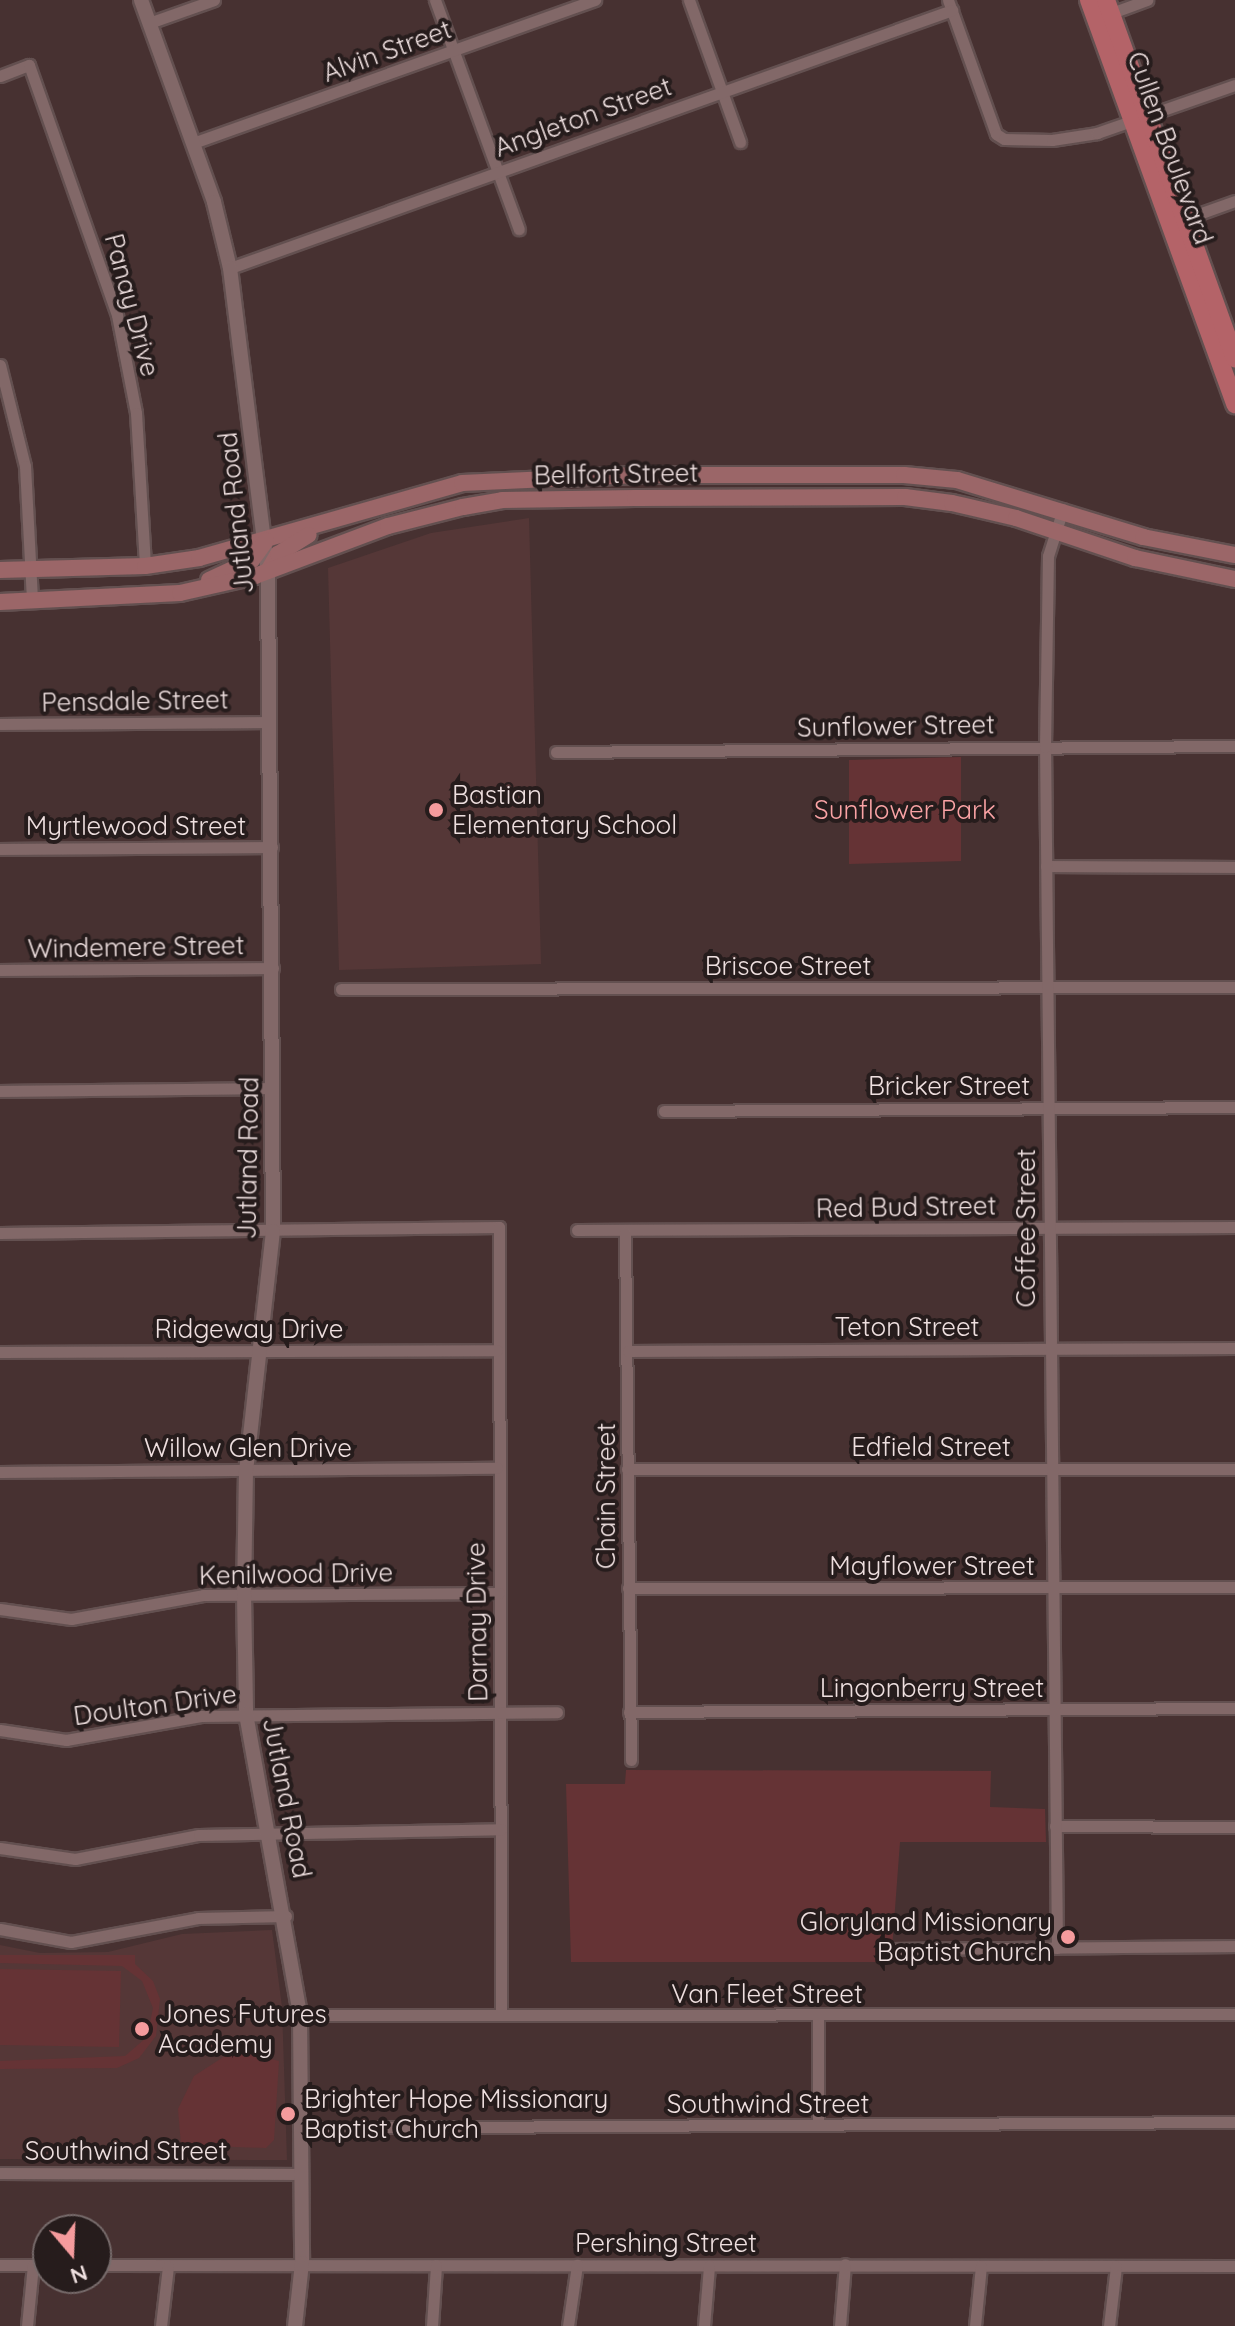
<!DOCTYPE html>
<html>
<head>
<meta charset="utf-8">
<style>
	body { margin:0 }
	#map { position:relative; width:1235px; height:2326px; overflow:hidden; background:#473131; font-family:Quicksand,sans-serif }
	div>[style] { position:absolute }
	.built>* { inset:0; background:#553737 }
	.green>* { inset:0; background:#653335 }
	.roads { filter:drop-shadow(2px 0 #635050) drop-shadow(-2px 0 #635050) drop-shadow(0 2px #635050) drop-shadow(0 -2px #635050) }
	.minor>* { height:11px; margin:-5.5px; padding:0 5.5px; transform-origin:5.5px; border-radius:5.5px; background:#826868 }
	.tertiary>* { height:14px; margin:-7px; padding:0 7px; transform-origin:7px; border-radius:7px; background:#826868 }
	.secondary>* { height:16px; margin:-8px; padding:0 8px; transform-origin:8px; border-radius:8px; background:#9b6668 }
	.primary>* { height:18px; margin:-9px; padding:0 9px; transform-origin:9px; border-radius:9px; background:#b46368 }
	.dots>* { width:22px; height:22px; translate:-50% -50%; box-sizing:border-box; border:4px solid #261c1c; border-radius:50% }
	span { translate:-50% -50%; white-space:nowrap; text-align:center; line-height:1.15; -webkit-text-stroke:8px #261c1c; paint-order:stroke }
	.street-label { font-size:26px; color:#eedfdf }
	.poi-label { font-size:26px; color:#eedfdf }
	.left { translate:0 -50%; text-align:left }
	.right { translate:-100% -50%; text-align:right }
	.park-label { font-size:26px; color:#faa3a5 }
	.north { position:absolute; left:32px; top:2214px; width:80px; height:80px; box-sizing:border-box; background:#261c1c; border:2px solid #766a6a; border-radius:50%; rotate:161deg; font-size:22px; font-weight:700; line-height:32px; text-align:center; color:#eedfdf }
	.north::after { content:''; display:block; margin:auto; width:28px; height:36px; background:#f59b9d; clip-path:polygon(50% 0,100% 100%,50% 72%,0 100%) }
</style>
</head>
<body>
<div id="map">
	<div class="built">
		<i style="clip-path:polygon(529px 518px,541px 964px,339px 970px,328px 568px,431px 533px)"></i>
		<i style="clip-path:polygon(272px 1930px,282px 2007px,287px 2160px,0 2159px,0 1945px,40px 1953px,108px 1952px,182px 1934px)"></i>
	</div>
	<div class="green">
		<i style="clip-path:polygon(961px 757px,961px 861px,849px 864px,849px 760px)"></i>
		<i style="clip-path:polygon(626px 1770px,991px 1771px,990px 1807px,1045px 1809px,1046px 1842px,900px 1842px,891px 1962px,571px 1962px,566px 1784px,625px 1784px)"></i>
		<i style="clip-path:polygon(0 1955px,135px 1955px,135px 1964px,153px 1981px,160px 1999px,156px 2036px,139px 2058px,117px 2068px,0 2069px,0 2061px,125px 2056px,147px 2037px,153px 2008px,142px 1981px,122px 1966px,0 1963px)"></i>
		<i style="clip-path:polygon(0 1969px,121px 1971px,119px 2047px,0 2045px)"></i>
		<i style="clip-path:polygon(243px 2052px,279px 2061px,274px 2140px,266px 2148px,181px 2145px,178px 2109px,194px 2076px,225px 2056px)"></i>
	</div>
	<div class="roads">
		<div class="minor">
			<i style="left:435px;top:0;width:244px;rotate:69.9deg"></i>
			<i style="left:689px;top:0;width:151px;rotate:70.2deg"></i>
			<i style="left:948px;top:0;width:142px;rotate:70.3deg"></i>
			<i style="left:996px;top:134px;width:9px;rotate:32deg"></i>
			<i style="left:1004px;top:139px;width:48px;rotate:1.2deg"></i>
			<i style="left:1052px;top:140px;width:46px;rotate:-8.8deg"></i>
			<i style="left:1097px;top:133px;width:146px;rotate:-19.2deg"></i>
			<i style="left:1106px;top:15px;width:44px;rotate:-20.1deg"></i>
			<i style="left:149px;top:23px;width:69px;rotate:-19.5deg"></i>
			<i style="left:0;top:76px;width:31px;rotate:-21deg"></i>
			<i style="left:29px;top:65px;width:265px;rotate:70.6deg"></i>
			<i style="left:117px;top:315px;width:100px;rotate:79deg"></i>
			<i style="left:136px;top:413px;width:153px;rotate:86.6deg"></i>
			<i style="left:193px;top:143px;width:427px;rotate:-19.6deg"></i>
			<i style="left:1179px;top:221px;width:59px;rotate:-19.7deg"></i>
			<i style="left:230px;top:268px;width:767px;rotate:-19.66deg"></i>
			<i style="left:0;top:365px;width:104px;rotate:76.1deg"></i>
			<i style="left:25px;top:466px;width:135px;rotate:87deg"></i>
			<i style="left:0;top:724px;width:270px;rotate:-0.4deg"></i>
			<i style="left:556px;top:752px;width:679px;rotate:-0.51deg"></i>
			<i style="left:0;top:849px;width:272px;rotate:-0.4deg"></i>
			<i style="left:1046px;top:866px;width:189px;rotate:0.3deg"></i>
			<i style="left:0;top:970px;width:273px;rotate:-0.4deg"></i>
			<i style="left:341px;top:989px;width:894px;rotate:-0.13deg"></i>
			<i style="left:0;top:1091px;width:273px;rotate:-0.6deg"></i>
			<i style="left:664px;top:1111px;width:571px;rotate:-0.4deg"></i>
			<i style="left:577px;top:1230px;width:658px;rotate:-0.26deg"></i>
			<i style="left:625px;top:1232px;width:528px;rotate:89.35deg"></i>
			<i style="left:0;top:1233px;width:499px;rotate:-0.7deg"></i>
			<i style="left:499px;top:1227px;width:788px;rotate:89.85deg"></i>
			<i style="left:628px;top:1351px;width:607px;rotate:-0.28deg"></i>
			<i style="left:0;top:1352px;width:497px;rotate:-0.2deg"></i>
			<i style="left:627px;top:1469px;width:608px"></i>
			<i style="left:0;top:1472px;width:497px;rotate:-0.5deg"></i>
			<i style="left:628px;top:1588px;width:607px;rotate:-0.09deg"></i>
			<i style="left:0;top:1609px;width:72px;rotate:8deg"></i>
			<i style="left:71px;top:1619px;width:134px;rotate:-10.3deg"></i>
			<i style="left:203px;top:1595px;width:296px;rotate:-0.4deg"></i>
			<i style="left:629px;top:1712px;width:606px;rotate:-0.38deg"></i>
			<i style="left:0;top:1730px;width:67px;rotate:8.6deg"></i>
			<i style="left:66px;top:1740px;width:137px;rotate:-10.1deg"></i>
			<i style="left:201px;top:1716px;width:356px;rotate:-0.6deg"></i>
			<i style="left:1055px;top:1826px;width:180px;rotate:0.3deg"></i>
			<i style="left:0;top:1848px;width:76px;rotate:8.3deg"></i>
			<i style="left:75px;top:1859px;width:126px;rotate:-11deg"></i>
			<i style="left:199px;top:1835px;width:302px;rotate:-1.1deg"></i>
			<i style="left:0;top:1929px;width:72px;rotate:10.4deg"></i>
			<i style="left:71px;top:1942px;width:129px;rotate:-10.7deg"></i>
			<i style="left:198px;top:1918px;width:88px;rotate:-1.3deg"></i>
			<i style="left:1057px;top:1948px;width:1201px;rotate:-90.57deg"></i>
			<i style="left:1045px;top:747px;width:191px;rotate:-89.1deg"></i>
			<i style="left:1048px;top:556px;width:49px;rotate:-72.3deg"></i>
			<i style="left:896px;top:1949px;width:339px;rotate:-0.5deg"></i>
			<i style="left:300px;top:2015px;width:935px;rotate:-0.06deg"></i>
			<i style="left:818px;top:2017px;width:108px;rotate:90deg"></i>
			<i style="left:302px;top:2128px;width:933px;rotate:-0.37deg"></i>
			<i style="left:0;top:2173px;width:301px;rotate:0.2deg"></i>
			<i style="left:0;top:2265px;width:48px"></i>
			<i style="left:96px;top:2265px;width:1139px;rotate:0.05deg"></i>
			<i style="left:27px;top:2326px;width:61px;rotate:-84.4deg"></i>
			<i style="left:161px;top:2326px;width:60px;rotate:-83.3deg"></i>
			<i style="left:432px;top:2326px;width:61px;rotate:-86.2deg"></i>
			<i style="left:568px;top:2326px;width:62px;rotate:-81.6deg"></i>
			<i style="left:704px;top:2326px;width:60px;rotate:-85.2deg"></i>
			<i style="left:840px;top:2326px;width:62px;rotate:-85.4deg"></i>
			<i style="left:975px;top:2326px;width:60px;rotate:-84.3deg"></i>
			<i style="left:1109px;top:2326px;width:60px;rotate:-83.3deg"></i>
		</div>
		<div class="tertiary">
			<i style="left:141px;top:0;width:215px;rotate:70.1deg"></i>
			<i style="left:214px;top:202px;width:68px;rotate:76.4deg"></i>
			<i style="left:230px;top:268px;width:305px;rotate:82.9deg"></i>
			<i style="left:268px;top:571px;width:660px;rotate:89.57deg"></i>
			<i style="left:273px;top:1231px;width:241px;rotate:96.4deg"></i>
			<i style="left:246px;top:1470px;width:124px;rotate:90.9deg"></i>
			<i style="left:244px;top:1594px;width:120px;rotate:89deg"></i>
			<i style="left:246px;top:1714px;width:306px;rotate:79.8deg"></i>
			<i style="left:300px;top:2015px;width:248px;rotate:89.5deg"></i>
			<i style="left:302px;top:2263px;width:63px;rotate:96.3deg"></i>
		</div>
		<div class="secondary">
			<i style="left:0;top:570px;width:145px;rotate:-1.6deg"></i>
			<i style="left:145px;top:566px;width:55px;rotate:-8.4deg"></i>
			<i style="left:199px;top:558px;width:273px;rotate:-15.9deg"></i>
			<i style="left:462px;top:483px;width:174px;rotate:-2.6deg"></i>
			<i style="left:636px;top:475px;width:268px"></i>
			<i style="left:904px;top:475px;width:53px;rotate:5.4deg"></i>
			<i style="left:957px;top:480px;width:195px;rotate:17deg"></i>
			<i style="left:1143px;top:537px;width:94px;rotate:11.1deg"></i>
			<i style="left:268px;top:571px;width:20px;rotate:-60deg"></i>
			<i style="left:278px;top:554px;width:36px;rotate:-32deg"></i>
			<i style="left:209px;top:580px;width:47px;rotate:-24.9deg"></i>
			<i style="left:252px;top:560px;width:24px;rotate:-54deg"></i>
			<i style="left:0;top:602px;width:180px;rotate:-2.9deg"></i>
			<i style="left:180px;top:593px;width:77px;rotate:-12.8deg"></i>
			<i style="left:255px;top:576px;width:142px;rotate:-20.6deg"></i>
			<i style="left:388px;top:526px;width:77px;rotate:-14.2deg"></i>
			<i style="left:463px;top:507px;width:40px;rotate:-10deg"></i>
			<i style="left:502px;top:500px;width:133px;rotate:-0.9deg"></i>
			<i style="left:635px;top:498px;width:270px;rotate:-0.2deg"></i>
			<i style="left:905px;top:497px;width:47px;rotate:7.3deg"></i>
			<i style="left:952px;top:503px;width:66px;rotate:13.2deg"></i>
			<i style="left:1016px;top:518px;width:126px;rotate:18.6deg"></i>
			<i style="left:1135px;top:558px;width:102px;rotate:11.9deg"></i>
		</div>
		<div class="primary">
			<i style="left:1089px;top:0;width:430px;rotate:70.1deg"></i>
			<i style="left:1106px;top:0;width:381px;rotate:70.2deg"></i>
		</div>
	</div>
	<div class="dots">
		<i style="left:436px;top:810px;background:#f59b9d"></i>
		<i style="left:1068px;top:1937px;background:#f59b9d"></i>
		<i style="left:142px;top:2029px;background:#f59b9d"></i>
		<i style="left:288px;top:2114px;background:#f59b9d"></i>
	</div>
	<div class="street-label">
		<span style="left:387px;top:51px;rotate:-20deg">Alvin Street</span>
		<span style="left:583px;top:117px;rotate:-20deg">Angleton Street</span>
		<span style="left:1170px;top:148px;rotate:70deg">Cullen Boulevard</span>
		<span style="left:132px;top:305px;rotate:75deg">Panay Drive</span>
		<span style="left:616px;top:474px;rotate:-1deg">Bellfort Street</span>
		<span style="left:236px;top:513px;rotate:-96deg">Jutland Road</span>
		<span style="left:135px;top:701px;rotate:-1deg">Pensdale Street</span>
		<span style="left:896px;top:726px;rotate:-1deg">Sunflower Street</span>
		<span style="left:136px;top:826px">Myrtlewood Street</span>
		<span style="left:136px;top:947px;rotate:-1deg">Windemere Street</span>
		<span style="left:788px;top:966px">Briscoe Street</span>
		<span style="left:949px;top:1086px">Bricker Street</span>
		<span style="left:248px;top:1158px;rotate:-89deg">Jutland Road</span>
		<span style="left:906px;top:1207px;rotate:-1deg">Red Bud Street</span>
		<span style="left:1026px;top:1228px;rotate:-90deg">Coffee Street</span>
		<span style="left:907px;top:1327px">Teton Street</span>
		<span style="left:249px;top:1329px">Ridgeway Drive</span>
		<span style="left:931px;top:1447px">Edfield Street</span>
		<span style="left:248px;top:1448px">Willow Glen Drive</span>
		<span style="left:606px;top:1496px;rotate:-90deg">Chain Street</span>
		<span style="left:932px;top:1566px">Mayflower Street</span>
		<span style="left:296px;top:1574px;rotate:-1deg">Kenilwood Drive</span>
		<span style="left:477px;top:1622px;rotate:-91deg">Darnay Drive</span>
		<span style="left:932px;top:1688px">Lingonberry Street</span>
		<span style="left:155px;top:1705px;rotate:-8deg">Doulton Drive</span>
		<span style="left:287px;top:1798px;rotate:79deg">Jutland Road</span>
		<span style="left:767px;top:1994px">Van Fleet Street</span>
		<span style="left:768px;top:2104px">Southwind Street</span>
		<span style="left:126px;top:2151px">Southwind Street</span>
		<span style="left:666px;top:2243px">Pershing Street</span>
	</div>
	<div class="poi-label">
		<span class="left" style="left:452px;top:810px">Bastian<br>Elementary School</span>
		<span class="right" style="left:1052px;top:1937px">Gloryland Missionary<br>Baptist Church</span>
		<span class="left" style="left:158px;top:2029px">Jones Futures<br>Academy</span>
		<span class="left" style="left:304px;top:2114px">Brighter Hope Missionary<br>Baptist Church</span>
	</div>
	<div class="park-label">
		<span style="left:905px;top:810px">Sunflower Park</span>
	</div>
	<div class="north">N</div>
</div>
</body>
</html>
